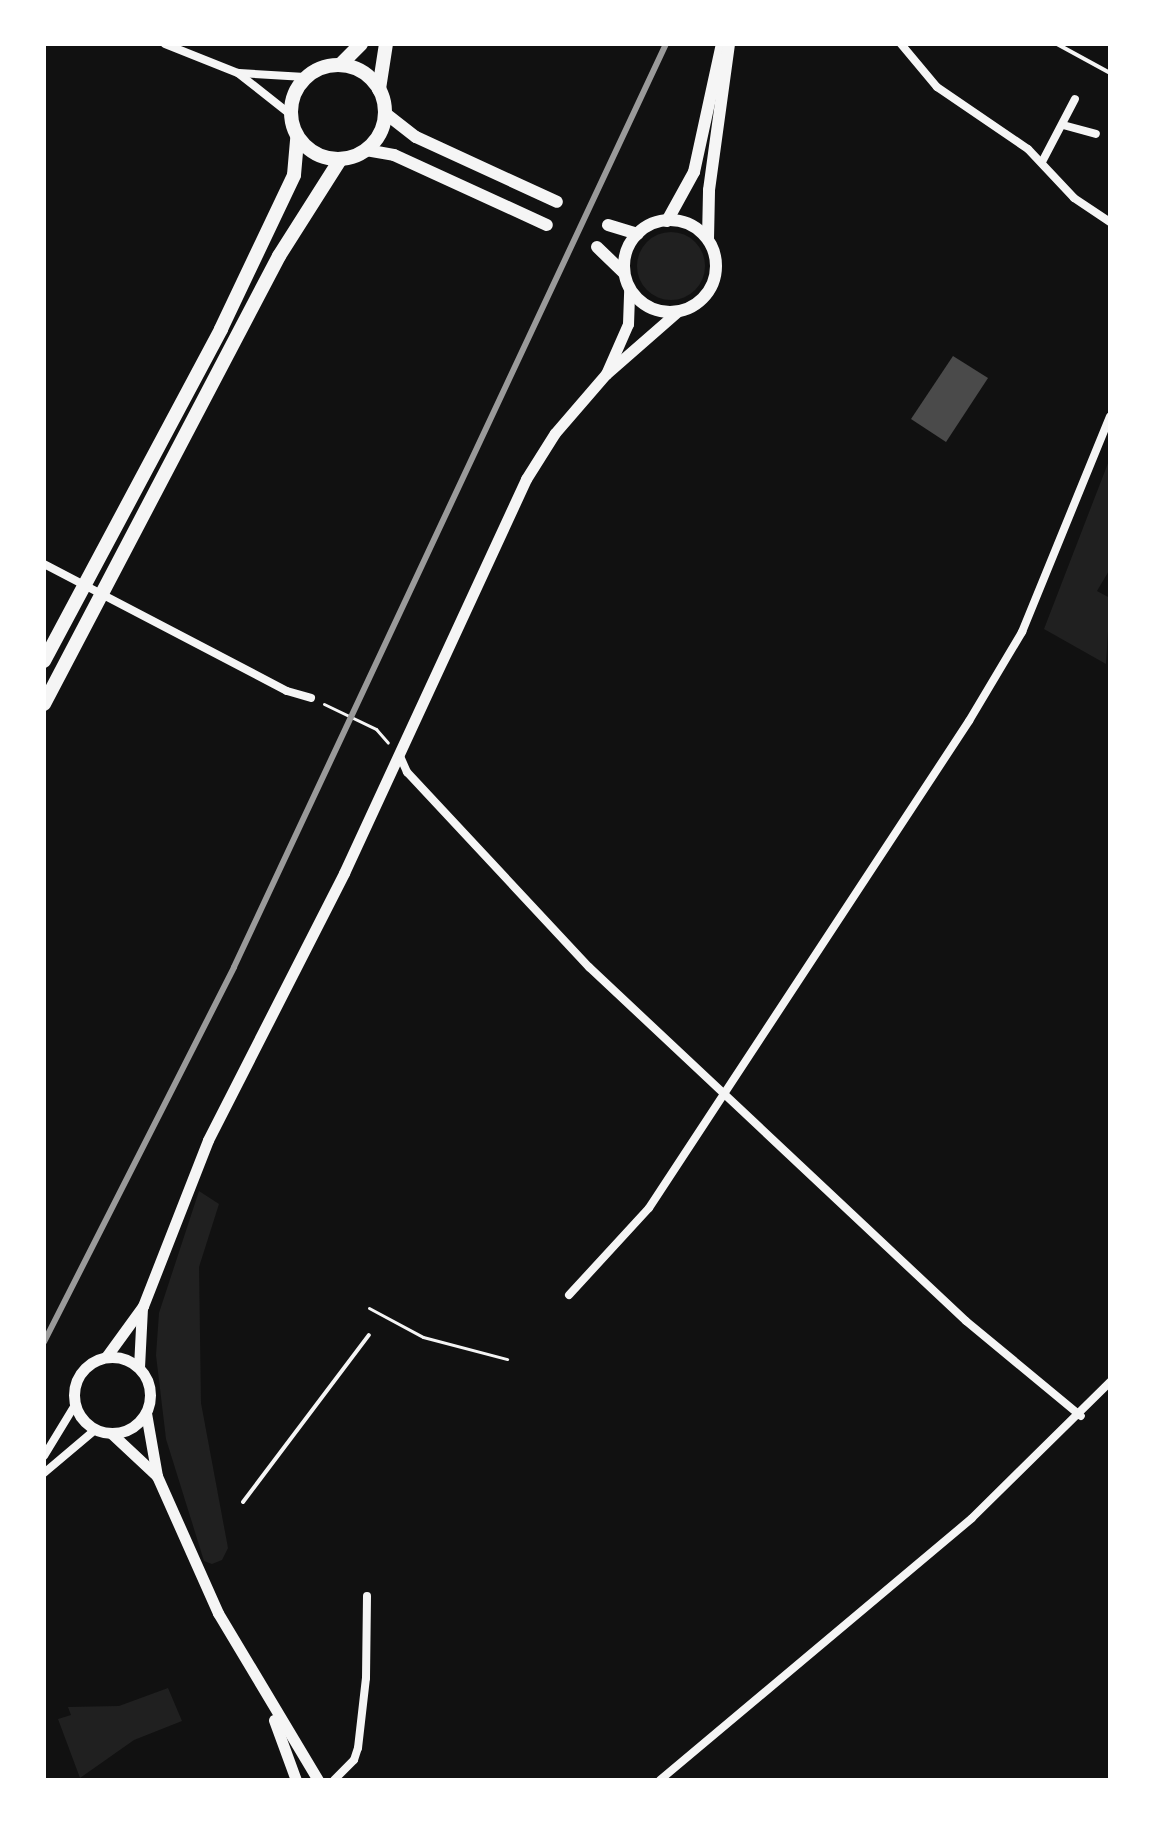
<!DOCTYPE html>
<html>
<head>
<meta charset="utf-8">
<style>
	body { margin:0 }
	#map { position:relative; width:1154px; height:1824px; overflow:hidden; background:#111; font-family:"IBM Plex Serif",serif }
	div>[style] { position:absolute }
	.green>* { inset:0; background:#202020 }
	.round { border-radius:50% }
	.building>* { inset:0; background:#4a4a4a }
	.path>* { height:3px; margin:-1.5px; padding:0 1.5px; transform-origin:1.5px; border-radius:1.5px; background:#f5f5f5 }
	.service>* { height:4px; margin:-2px; padding:0 2px; transform-origin:2px; border-radius:2px; background:#f5f5f5 }
	.minor>* { height:8px; margin:-4px; padding:0 4px; transform-origin:4px; border-radius:4px; background:#f5f5f5 }
	.tertiary>* { height:11px; margin:-5.5px; padding:0 5.5px; transform-origin:5.5px; border-radius:5.5px; background:#f5f5f5 }
	.tertiary>.ring { margin:-5.5px; padding:0; box-sizing:content-box; background:none; border:11px solid #f5f5f5; border-radius:50% }
	.secondary>* { height:12px; margin:-6px; padding:0 6px; transform-origin:6px; border-radius:6px; background:#f5f5f5 }
	.secondary>.ring { margin:-6px; padding:0; box-sizing:content-box; background:none; border:12px solid #f5f5f5; border-radius:50% }
	.primary>* { height:14px; margin:-7px; padding:0 7px; transform-origin:7px; border-radius:7px; background:#f5f5f5 }
	.primary>.ring { margin:-7px; padding:0; box-sizing:content-box; background:none; border:14px solid #f5f5f5; border-radius:50% }
	.rail>* { height:6px; margin:-3px; padding:0 3px; transform-origin:3px; border-radius:3px; background:#9a9a9a }
	span { translate:-50% -50%; white-space:nowrap; text-align:center; line-height:1.15; -webkit-text-stroke:8px #fff; paint-order:stroke }
	.frame { position:absolute; inset:0; border:46px solid #fff; pointer-events:none }
</style>
</head>
<body>
<div id="map">
	<div class="green">
		<i class="round" style="left:637px;top:232px;width:68px;height:68px"></i>
		<i style="clip-path:polygon(1110px 458px,1110px 569px,1097px 591px,1110px 598px,1106px 664px,1044px 629px)"></i>
		<i style="clip-path:polygon(199px 1191px,219px 1204px,199px 1267px,201px 1403px,228px 1548px,222px 1560px,212px 1564px,204px 1561px,166px 1439px,156px 1355px,159px 1313px)"></i>
		<i style="clip-path:polygon(168px 1688px,182px 1721px,134px 1740px,80px 1778px,58px 1719px,71px 1715px,68px 1707px,119px 1706px)"></i>
	</div>
	<div class="building">
		<i style="clip-path:polygon(953px 356px,988px 378px,946px 442px,911px 419px)"></i>
	</div>
	<div class="path">
		<i style="left:324px;top:704px;width:58px;rotate:25.7deg"></i>
		<i style="left:376px;top:729px;width:18px;rotate:49deg"></i>
		<i style="left:369px;top:1308px;width:61px;rotate:28.2deg"></i>
		<i style="left:423px;top:1337px;width:87px;rotate:14.7deg"></i>
	</div>
	<div class="service">
		<i style="left:1057px;top:44px;width:60px;rotate:28.7deg"></i>
		<i style="left:243px;top:1502px;width:209px;rotate:-53deg"></i>
	</div>
	<div class="minor">
		<i style="left:165px;top:44px;width:79px;rotate:21.7deg"></i>
		<i style="left:238px;top:73px;width:68px;rotate:38.4deg"></i>
		<i style="left:901px;top:44px;width:56px;rotate:50.1deg"></i>
		<i style="left:937px;top:87px;width:110px;rotate:34.3deg"></i>
		<i style="left:1028px;top:149px;width:67px;rotate:46.8deg"></i>
		<i style="left:1074px;top:198px;width:43px;rotate:33.7deg"></i>
		<i style="left:239px;top:73px;width:66px;rotate:3.5deg"></i>
		<i style="left:1063px;top:125px;width:34px;rotate:15deg"></i>
		<i style="left:1042px;top:162px;width:71px;rotate:-62.4deg"></i>
		<i style="left:44px;top:564px;width:274px;rotate:27.6deg"></i>
		<i style="left:287px;top:691px;width:25px;rotate:16deg"></i>
		<i style="left:399px;top:754px;width:20px;rotate:66deg"></i>
		<i style="left:407px;top:772px;width:267px;rotate:47deg"></i>
		<i style="left:589px;top:967px;width:517px;rotate:43.2deg"></i>
		<i style="left:966px;top:1321px;width:149px;rotate:39.6deg"></i>
		<i style="left:569px;top:1295px;width:118px;rotate:-47.4deg"></i>
		<i style="left:649px;top:1208px;width:583px;rotate:-56.69deg"></i>
		<i style="left:969px;top:721px;width:104px;rotate:-59.2deg"></i>
		<i style="left:1022px;top:632px;width:233px;rotate:-67.8deg"></i>
		<i style="left:44px;top:1456px;width:60px;rotate:-58.7deg"></i>
		<i style="left:44px;top:1473px;width:68px;rotate:-40.2deg"></i>
		<i style="left:334px;top:1780px;width:28px;rotate:-45deg"></i>
		<i style="left:354px;top:1760px;width:13px;rotate:-72deg"></i>
		<i style="left:358px;top:1748px;width:70px;rotate:-83.5deg"></i>
		<i style="left:366px;top:1678px;width:82px;rotate:-89.3deg"></i>
		<i style="left:660px;top:1780px;width:407px;rotate:-40deg"></i>
		<i style="left:972px;top:1518px;width:194px;rotate:-44.6deg"></i>
	</div>
	<div class="tertiary">
		<i style="left:606px;top:374px;width:55px;rotate:-66.3deg"></i>
		<i style="left:628px;top:324px;width:35px;rotate:-88deg"></i>
		<i class="ring" style="left:74px;top:1357px;width:65px;height:65px"></i>
		<i style="left:106px;top:1357px;width:63px;rotate:-54deg"></i>
		<i style="left:143px;top:1306px;width:178px;rotate:-68.6deg"></i>
		<i style="left:208px;top:1140px;width:300px;rotate:-63deg"></i>
		<i style="left:344px;top:873px;width:434px;rotate:-65.2deg"></i>
		<i style="left:526px;top:479px;width:54px;rotate:-57.8deg"></i>
		<i style="left:555px;top:433px;width:78px;rotate:-49.2deg"></i>
		<i style="left:606px;top:374px;width:94px;rotate:-41.1deg"></i>
		<i style="left:139px;top:1367px;width:59px;rotate:-87.1deg"></i>
		<i style="left:146px;top:1413px;width:64px;rotate:80.1deg"></i>
		<i style="left:157px;top:1476px;width:150px;rotate:66deg"></i>
		<i style="left:218px;top:1613px;width:195px;rotate:59.1deg"></i>
		<i style="left:111px;top:1433px;width:63px;rotate:43.1deg"></i>
		<i style="left:274px;top:1720px;width:64px;rotate:69.9deg"></i>
	</div>
	<div class="secondary">
		<i style="left:385px;top:113px;width:39px;rotate:38deg"></i>
		<i style="left:416px;top:137px;width:155px;rotate:24.7deg"></i>
		<i style="left:366px;top:150px;width:28px;rotate:10deg"></i>
		<i style="left:394px;top:155px;width:168px;rotate:24.6deg"></i>
		<i class="ring" style="left:624px;top:220px;width:80px;height:80px"></i>
		<i style="left:667px;top:221px;width:56px;rotate:-61.1deg"></i>
		<i style="left:694px;top:172px;width:131px;rotate:-77.7deg"></i>
		<i style="left:608px;top:225px;width:31px;rotate:17deg"></i>
		<i style="left:708px;top:239px;width:49px;rotate:-88.8deg"></i>
		<i style="left:709px;top:190px;width:147px;rotate:-82.2deg"></i>
		<i style="left:597px;top:247px;width:37px;rotate:44deg"></i>
	</div>
	<div class="primary">
		<i class="ring" style="left:291px;top:65px;width:80px;height:80px"></i>
		<i style="left:340px;top:65px;width:30px;rotate:-45deg"></i>
		<i style="left:379px;top:89px;width:46px;rotate:-81.2deg"></i>
		<i style="left:44px;top:661px;width:376px;rotate:-61.9deg"></i>
		<i style="left:221px;top:329px;width:170px;rotate:-64.6deg"></i>
		<i style="left:294px;top:175px;width:37px;rotate:-85deg"></i>
		<i style="left:44px;top:704px;width:506px;rotate:-62.32deg"></i>
		<i style="left:279px;top:256px;width:114px;rotate:-57.6deg"></i>
	</div>
	<div class="rail">
		<i style="left:44px;top:1342px;width:420px;rotate:-63.1deg"></i>
		<i style="left:234px;top:967px;width:1019px;rotate:-64.92deg"></i>
	</div>
	<div class="frame"></div>
</div>
</body>
</html>
